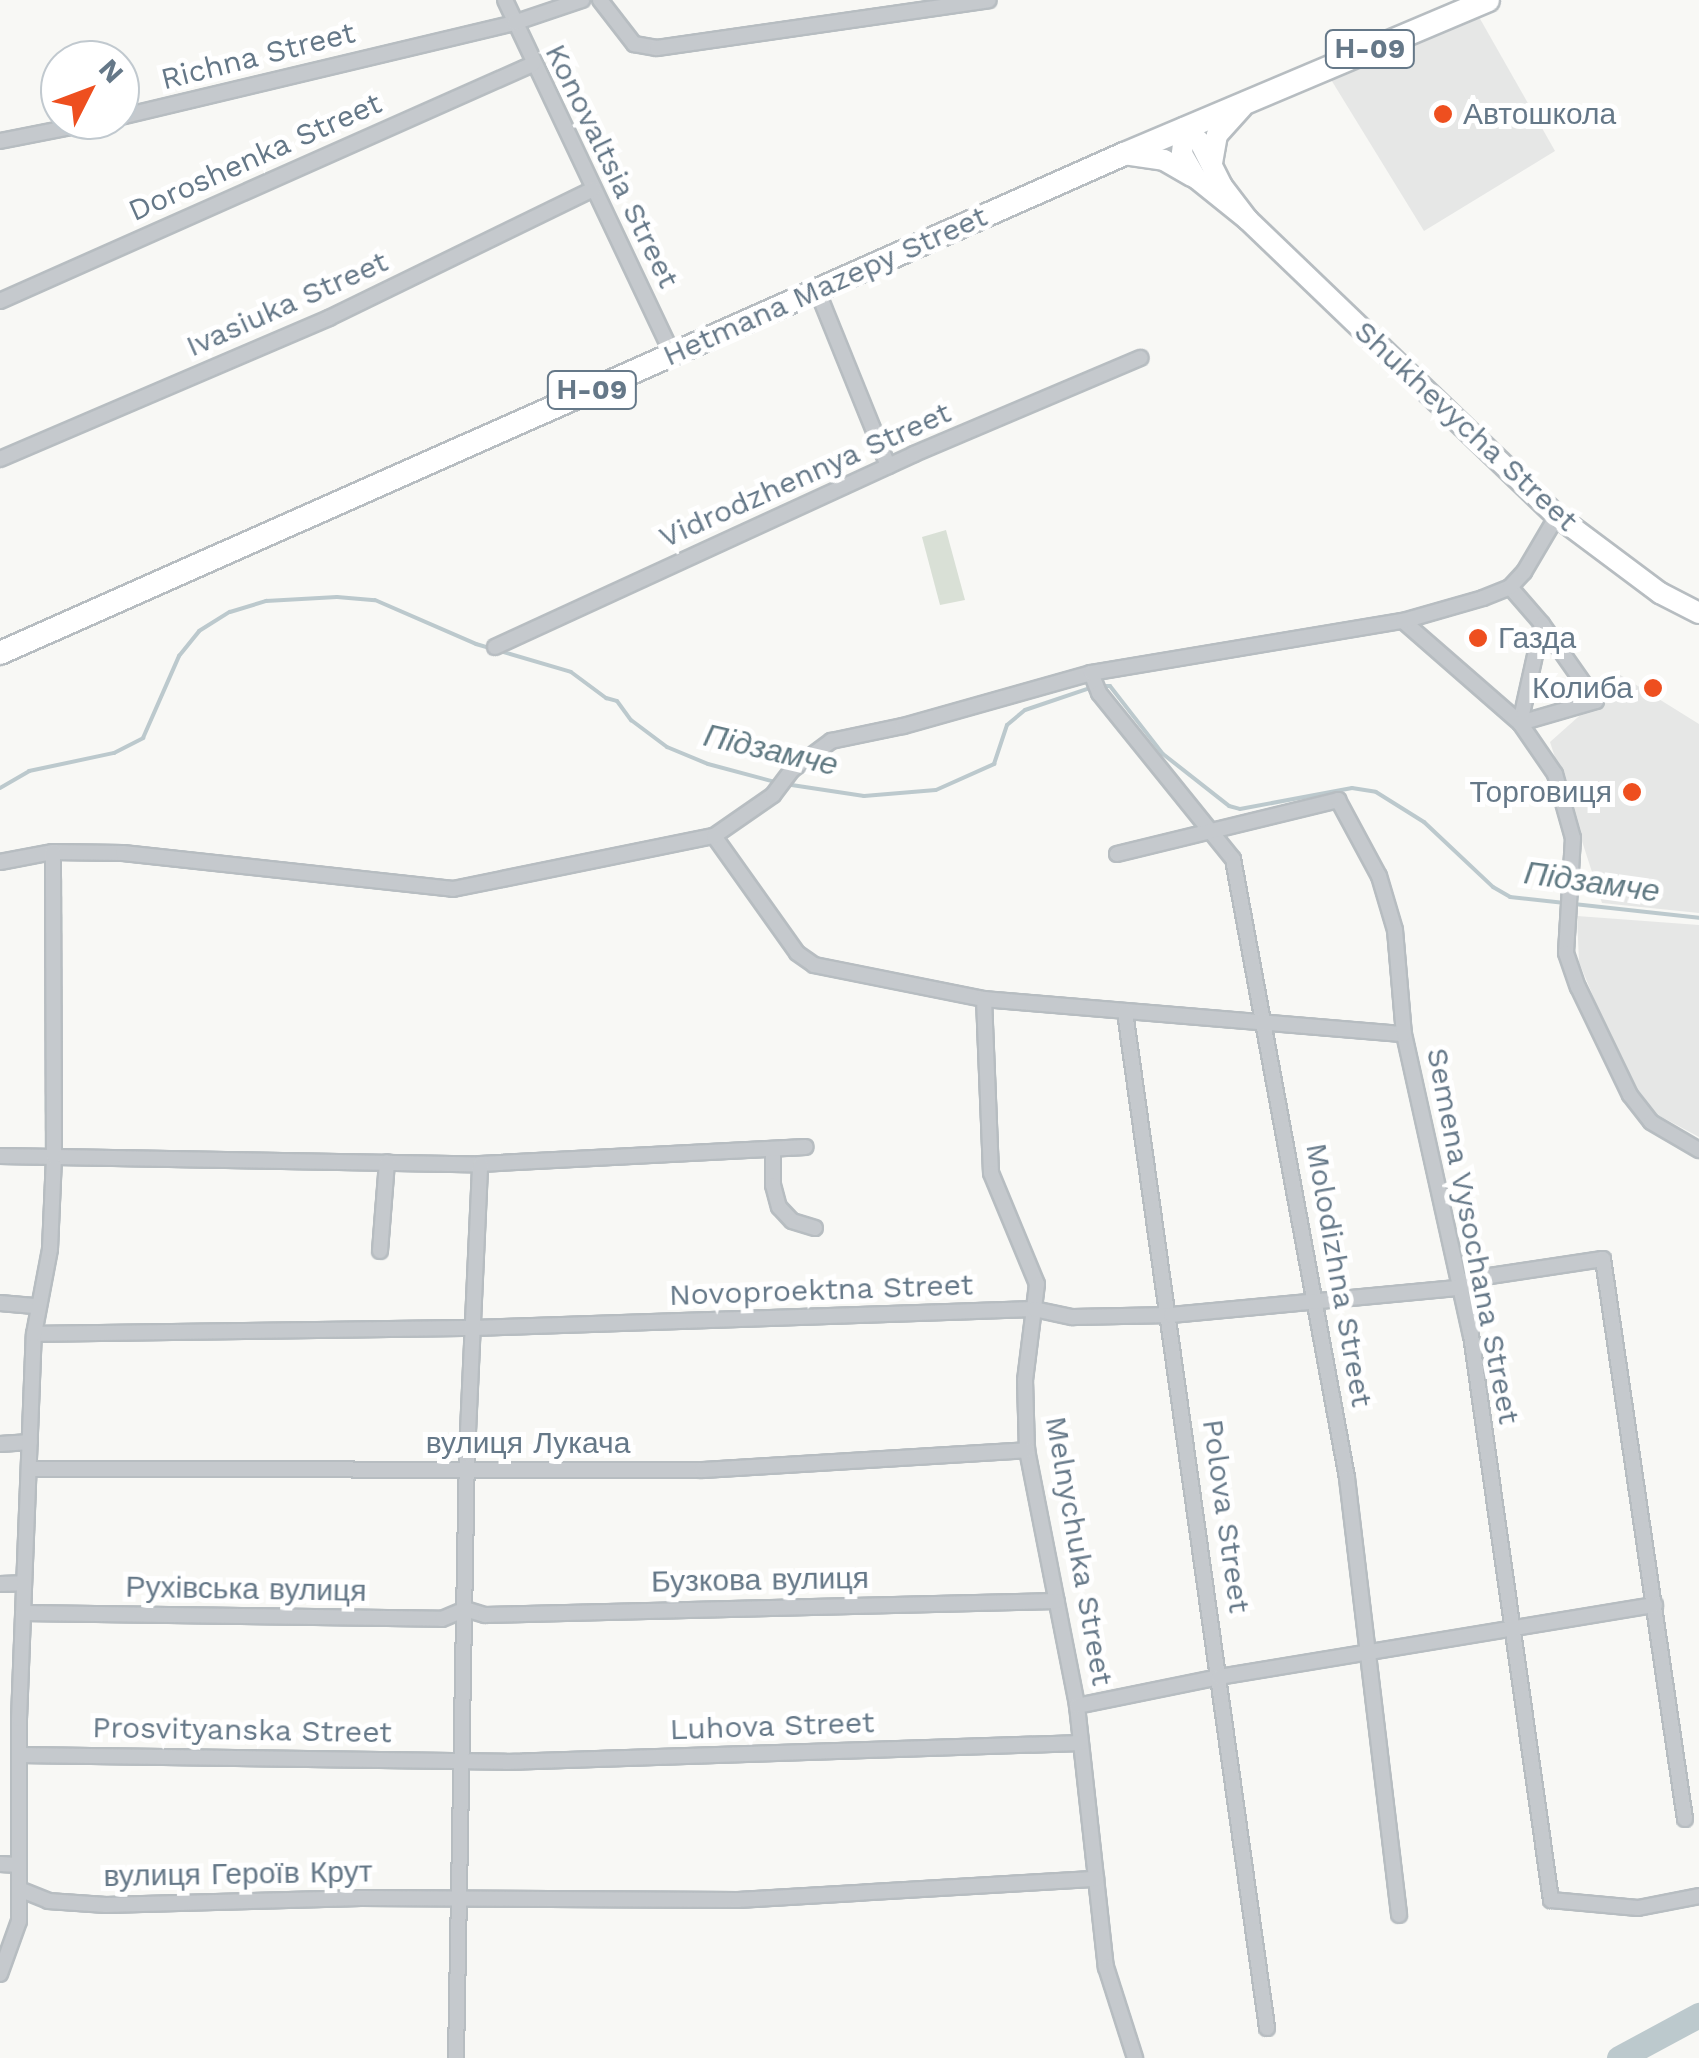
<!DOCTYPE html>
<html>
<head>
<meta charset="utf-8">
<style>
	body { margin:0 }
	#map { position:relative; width:1699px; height:2058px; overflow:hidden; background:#f8f8f5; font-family:"Work Sans",sans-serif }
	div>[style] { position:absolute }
	.built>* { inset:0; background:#e6e7e6 }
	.green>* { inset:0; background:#d9e0d6 }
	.stream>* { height:4px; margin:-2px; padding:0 2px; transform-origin:2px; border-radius:2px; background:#bcc9cd }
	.river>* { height:25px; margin:-12.5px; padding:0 12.5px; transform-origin:12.5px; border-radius:12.5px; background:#bcc9cd }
	.roads { filter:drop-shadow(2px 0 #b7bdc1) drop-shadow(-2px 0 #b7bdc1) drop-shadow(0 2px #b7bdc1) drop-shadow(0 -2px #b7bdc1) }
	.street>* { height:14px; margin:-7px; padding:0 7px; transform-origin:7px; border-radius:7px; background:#c5c9cd }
	.secondary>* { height:20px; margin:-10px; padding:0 10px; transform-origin:10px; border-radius:10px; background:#fff }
	.primary>* { height:22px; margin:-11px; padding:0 11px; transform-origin:11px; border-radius:11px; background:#fff }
	.dots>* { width:28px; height:28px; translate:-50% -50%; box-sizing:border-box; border:5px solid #fff; border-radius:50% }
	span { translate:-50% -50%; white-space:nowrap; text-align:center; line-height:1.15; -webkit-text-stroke:10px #fff; paint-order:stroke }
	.shield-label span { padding:2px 8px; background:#fff; border:2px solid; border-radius:8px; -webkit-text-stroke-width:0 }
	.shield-label { font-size:28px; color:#657888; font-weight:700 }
	.street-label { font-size:30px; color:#657888 }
	.poi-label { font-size:30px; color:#657888 }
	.left { translate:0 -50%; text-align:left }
	.right { translate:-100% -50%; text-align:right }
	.water-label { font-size:32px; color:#617a83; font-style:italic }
	.north { position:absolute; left:40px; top:40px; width:100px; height:100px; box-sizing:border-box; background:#fff; border:2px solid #c1c9cf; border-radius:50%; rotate:48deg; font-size:28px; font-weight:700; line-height:40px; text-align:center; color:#657888 }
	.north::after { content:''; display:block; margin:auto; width:35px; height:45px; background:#ee4f1f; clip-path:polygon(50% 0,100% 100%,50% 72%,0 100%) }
</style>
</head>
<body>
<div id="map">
	<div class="built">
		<i style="clip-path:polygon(1479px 17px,1555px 151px,1424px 231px,1330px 78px)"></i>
		<i style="clip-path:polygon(1617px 673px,1699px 724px,1699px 913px,1602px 903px,1550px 742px,1596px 701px)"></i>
		<i style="clip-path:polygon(1577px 916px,1699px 925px,1699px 1137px,1656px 1114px,1623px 1069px,1579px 962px)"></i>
	</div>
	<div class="green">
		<i style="clip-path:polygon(946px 530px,965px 600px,940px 605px,922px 537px)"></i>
	</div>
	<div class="stream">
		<i style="left:1100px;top:686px;width:10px"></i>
		<i style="left:1110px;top:686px;width:86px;rotate:52.1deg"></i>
		<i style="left:1163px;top:754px;width:84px;rotate:38.2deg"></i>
		<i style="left:1229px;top:806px;width:11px;rotate:15deg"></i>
		<i style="left:1240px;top:809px;width:114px;rotate:-10.6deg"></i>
		<i style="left:1352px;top:788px;width:24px;rotate:9deg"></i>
		<i style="left:1376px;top:792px;width:57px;rotate:32deg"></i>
		<i style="left:1424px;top:822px;width:95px;rotate:43.3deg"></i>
		<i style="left:1493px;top:887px;width:20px;rotate:30deg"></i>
		<i style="left:1510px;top:897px;width:190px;rotate:6.3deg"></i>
		<i style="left:785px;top:784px;width:80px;rotate:8.6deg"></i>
		<i style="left:864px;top:796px;width:72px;rotate:-4.8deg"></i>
		<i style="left:936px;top:790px;width:64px;rotate:-24.1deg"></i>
		<i style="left:994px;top:764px;width:41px;rotate:-71.6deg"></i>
		<i style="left:1007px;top:725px;width:23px;rotate:-40deg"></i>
		<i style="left:1025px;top:710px;width:69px;rotate:-18.7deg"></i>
		<i style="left:0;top:788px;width:34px;rotate:-30deg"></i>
		<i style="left:29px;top:771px;width:87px;rotate:-12deg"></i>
		<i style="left:114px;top:753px;width:33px;rotate:-27deg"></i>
		<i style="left:143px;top:738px;width:90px;rotate:-66.3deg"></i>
		<i style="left:179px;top:656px;width:32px;rotate:-51deg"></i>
		<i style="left:199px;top:631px;width:36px;rotate:-32deg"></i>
		<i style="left:230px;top:612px;width:38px;rotate:-17deg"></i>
		<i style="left:266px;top:601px;width:71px;rotate:-3.2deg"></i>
		<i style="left:337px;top:597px;width:38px;rotate:5deg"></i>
		<i style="left:375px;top:600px;width:110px;rotate:23.5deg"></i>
		<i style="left:476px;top:644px;width:99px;rotate:16.4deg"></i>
		<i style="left:571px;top:672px;width:44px;rotate:36.6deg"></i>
		<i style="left:606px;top:698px;width:11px;rotate:15deg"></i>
		<i style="left:617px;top:701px;width:24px;rotate:54deg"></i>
		<i style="left:631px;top:720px;width:45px;rotate:36.9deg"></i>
		<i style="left:667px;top:747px;width:44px;rotate:22.5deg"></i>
		<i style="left:708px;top:764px;width:69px;rotate:15deg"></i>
	</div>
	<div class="river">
		<i style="left:1619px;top:2058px;width:91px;rotate:-28.3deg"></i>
	</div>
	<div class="roads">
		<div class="street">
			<i style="left:505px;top:0;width:391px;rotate:64.7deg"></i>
			<i style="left:600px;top:0;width:56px;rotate:52.3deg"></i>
			<i style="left:634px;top:44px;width:23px;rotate:10deg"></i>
			<i style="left:657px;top:48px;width:335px;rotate:-8.2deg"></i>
			<i style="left:120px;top:117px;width:405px;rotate:-13.4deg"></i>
			<i style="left:514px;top:23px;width:72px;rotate:-18.7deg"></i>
			<i style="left:0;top:141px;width:108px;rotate:-11.2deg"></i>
			<i style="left:817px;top:290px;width:190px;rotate:68deg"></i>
			<i style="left:0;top:301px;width:583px;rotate:-23.97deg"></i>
			<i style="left:0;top:459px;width:358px;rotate:-23.2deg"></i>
			<i style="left:329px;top:318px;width:294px;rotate:-26deg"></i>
			<i style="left:1510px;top:587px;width:49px;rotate:49.1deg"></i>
			<i style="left:1542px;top:624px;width:94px;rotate:55deg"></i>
			<i style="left:1596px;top:701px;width:79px;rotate:163.9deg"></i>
			<i style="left:1520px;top:723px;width:101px;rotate:-77.5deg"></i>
			<i style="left:1403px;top:621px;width:155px;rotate:41.1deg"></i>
			<i style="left:1520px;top:723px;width:62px;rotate:55.5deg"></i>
			<i style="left:1555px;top:774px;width:66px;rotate:74.3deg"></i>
			<i style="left:1573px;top:838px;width:115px;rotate:93.5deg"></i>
			<i style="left:1566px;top:953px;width:36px;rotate:71deg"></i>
			<i style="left:1578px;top:987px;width:120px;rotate:64.3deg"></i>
			<i style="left:1630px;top:1095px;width:34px;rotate:52deg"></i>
			<i style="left:1651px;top:1122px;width:56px;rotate:30.3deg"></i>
			<i style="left:495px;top:647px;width:461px;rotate:-24.7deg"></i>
			<i style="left:914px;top:454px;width:246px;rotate:-23deg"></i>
			<i style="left:1091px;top:673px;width:22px;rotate:68deg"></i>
			<i style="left:1099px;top:693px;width:213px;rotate:51.1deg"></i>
			<i style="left:1233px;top:859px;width:629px;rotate:79.56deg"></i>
			<i style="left:1347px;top:1478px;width:440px;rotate:83.2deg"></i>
			<i style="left:714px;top:836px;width:143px;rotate:54.6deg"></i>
			<i style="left:797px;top:953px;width:21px;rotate:35deg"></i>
			<i style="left:814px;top:965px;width:173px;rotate:11.3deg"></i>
			<i style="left:984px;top:999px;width:421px;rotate:4.8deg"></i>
			<i style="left:1404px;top:1034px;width:308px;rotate:77.5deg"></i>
			<i style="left:1471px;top:1335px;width:571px;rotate:81.94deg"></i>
			<i style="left:1551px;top:1900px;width:87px;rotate:5.3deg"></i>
			<i style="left:1638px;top:1908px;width:62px;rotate:-11.1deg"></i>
			<i style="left:1117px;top:854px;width:228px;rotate:-13.7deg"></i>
			<i style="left:1338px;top:800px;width:86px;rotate:61.7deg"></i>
			<i style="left:1379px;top:876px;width:56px;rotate:73.5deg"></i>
			<i style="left:1395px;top:930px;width:104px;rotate:85.1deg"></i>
			<i style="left:0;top:862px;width:54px;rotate:-10.7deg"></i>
			<i style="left:53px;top:852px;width:70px;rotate:0.8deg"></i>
			<i style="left:123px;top:853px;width:332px;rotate:6.2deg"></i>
			<i style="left:453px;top:889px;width:266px;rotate:-11.5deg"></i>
			<i style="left:714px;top:836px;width:72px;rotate:-34.8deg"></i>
			<i style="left:773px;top:795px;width:31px;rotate:-53deg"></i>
			<i style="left:792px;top:770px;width:49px;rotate:-36.6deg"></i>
			<i style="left:831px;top:741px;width:74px;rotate:-11.8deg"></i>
			<i style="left:903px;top:726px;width:195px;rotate:-15.7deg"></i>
			<i style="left:1091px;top:673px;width:316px;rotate:-9.5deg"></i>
			<i style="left:1403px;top:621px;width:83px;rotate:-16deg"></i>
			<i style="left:1483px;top:598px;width:29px;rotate:-22deg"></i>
			<i style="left:1510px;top:587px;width:21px;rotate:-47deg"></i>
			<i style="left:1524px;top:572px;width:65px;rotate:-59.5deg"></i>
			<i style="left:984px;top:999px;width:174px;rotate:87.7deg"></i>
			<i style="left:991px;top:1173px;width:120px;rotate:67.5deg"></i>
			<i style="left:1037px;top:1284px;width:97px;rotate:97.1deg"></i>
			<i style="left:1025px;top:1380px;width:70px;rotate:88.4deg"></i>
			<i style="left:1027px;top:1450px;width:261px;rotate:78.9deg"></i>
			<i style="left:1077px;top:1706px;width:263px;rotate:83.7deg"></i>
			<i style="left:1106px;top:1967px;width:96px;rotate:72.3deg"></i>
			<i style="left:1125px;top:1012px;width:1026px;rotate:82.04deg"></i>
			<i style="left:773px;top:1149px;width:36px;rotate:90deg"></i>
			<i style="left:773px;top:1185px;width:23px;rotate:75deg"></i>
			<i style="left:779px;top:1207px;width:19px;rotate:47deg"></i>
			<i style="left:792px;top:1221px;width:24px;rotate:17deg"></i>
			<i style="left:0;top:1156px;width:480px;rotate:1deg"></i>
			<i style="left:480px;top:1164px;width:326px;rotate:-3deg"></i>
			<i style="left:380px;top:1251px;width:89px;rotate:-85.5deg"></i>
			<i style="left:0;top:1303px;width:37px;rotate:5deg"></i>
			<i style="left:34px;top:1334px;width:439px;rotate:-0.8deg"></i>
			<i style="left:473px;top:1328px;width:561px;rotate:-1.94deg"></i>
			<i style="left:1034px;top:1309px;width:40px;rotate:12deg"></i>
			<i style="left:1073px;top:1317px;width:98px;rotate:-1.2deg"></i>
			<i style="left:1171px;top:1315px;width:287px;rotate:-5.4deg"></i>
			<i style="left:1457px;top:1288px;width:16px;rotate:-35deg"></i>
			<i style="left:1470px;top:1279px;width:134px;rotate:-8.6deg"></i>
			<i style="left:1603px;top:1259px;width:566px;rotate:81.67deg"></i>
			<i style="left:0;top:1444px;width:30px;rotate:-4deg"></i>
			<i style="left:29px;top:1469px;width:673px;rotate:0.09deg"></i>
			<i style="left:702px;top:1470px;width:326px;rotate:-3.5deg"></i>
			<i style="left:0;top:1584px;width:23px;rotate:-2deg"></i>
			<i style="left:23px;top:1613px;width:419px;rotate:0.8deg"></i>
			<i style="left:442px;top:1619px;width:25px;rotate:-23deg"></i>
			<i style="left:465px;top:1609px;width:21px;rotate:17deg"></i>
			<i style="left:485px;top:1615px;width:572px;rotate:-1.4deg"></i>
			<i style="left:1077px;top:1706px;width:145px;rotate:-11.5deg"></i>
			<i style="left:1219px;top:1677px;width:442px;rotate:-9.4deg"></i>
			<i style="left:19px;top:1755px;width:487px;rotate:0.8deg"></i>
			<i style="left:506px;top:1762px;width:575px;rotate:-1.89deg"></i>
			<i style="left:0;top:1864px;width:19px;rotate:3deg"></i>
			<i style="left:19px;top:1889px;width:31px;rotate:22deg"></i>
			<i style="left:48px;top:1901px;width:58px;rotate:3.9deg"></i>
			<i style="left:106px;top:1905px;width:255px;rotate:-1.6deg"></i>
			<i style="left:361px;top:1898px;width:377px;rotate:0.3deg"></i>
			<i style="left:738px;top:1900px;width:359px;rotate:-3.4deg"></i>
			<i style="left:0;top:1974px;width:56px;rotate:-70.3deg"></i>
			<i style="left:19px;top:1921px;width:202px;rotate:-90deg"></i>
			<i style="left:19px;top:1719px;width:385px;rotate:-87.8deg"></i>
			<i style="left:34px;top:1334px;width:86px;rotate:-79.3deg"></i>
			<i style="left:50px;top:1249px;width:93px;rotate:-87.5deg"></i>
			<i style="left:54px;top:1156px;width:304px;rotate:-90.2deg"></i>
			<i style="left:456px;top:2058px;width:604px;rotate:-88.96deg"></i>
			<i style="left:467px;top:1454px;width:290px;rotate:-87.4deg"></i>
		</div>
		<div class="secondary">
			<i style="left:1124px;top:154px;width:40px;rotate:8.5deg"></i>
			<i style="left:1164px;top:160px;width:32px;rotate:30deg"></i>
			<i style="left:1212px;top:163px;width:28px;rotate:-80deg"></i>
			<i style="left:1217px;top:135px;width:38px;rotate:-48deg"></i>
			<i style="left:1248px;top:220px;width:43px;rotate:-127.4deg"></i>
			<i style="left:1222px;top:186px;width:49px;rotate:-116.6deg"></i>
			<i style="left:1200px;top:142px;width:21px;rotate:-137deg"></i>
			<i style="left:1185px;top:128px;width:26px;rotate:97deg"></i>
			<i style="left:1182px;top:154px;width:28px;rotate:60deg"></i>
			<i style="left:1196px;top:178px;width:67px;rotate:38.9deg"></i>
			<i style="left:1248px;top:220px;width:428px;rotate:43.8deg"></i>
			<i style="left:1557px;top:516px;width:129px;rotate:36.8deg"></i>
			<i style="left:1660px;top:593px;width:44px;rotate:27.1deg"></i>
		</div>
		<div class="primary">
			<i style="left:0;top:653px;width:1230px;rotate:-23.94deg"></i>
			<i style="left:1124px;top:154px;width:395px;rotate:-22.9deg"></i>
		</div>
	</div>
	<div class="dots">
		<i style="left:1443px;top:114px;background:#ee4f1f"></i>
		<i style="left:1478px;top:638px;background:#ee4f1f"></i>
		<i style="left:1653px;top:688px;background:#ee4f1f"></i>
		<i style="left:1632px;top:792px;background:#ee4f1f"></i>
	</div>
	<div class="shield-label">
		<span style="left:1370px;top:49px">Н-09</span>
		<span style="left:592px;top:390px">Н-09</span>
	</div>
	<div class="street-label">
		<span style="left:258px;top:56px;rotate:-14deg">Richna Street</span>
		<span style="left:255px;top:157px;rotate:-24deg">Doroshenka Street</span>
		<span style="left:612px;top:166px;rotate:64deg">Konovaltsia Street</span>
		<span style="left:825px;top:286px;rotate:-24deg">Hetmana Mazepy Street</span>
		<span style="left:287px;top:304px;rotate:-24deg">Ivasiuka Street</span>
		<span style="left:1466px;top:426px;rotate:43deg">Shukhevycha Street</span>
		<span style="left:805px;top:475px;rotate:-24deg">Vidrodzhennya Street</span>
		<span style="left:1473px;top:1236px;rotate:79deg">Semena Vysochana Street</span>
		<span style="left:1339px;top:1275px;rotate:80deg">Molodizhna Street</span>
		<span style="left:821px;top:1290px;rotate:-2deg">Novoproektna Street</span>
		<span style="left:528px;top:1443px">вулиця Лукача</span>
		<span style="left:1226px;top:1516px;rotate:82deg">Polova Street</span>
		<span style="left:1079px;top:1551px;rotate:80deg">Melnychuka Street</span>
		<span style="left:760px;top:1580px;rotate:-1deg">Бузкова вулиця</span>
		<span style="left:246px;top:1589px;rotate:1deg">Рухівська вулиця</span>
		<span style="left:772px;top:1726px;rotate:-2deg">Luhova Street</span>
		<span style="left:242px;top:1730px;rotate:1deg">Prosvityanska Street</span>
		<span style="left:238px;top:1874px;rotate:-1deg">вулиця Героїв Крут</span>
	</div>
	<div class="poi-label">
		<span class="left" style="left:1463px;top:114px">Автошкола</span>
		<span class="left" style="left:1498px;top:638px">Газда</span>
		<span class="right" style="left:1633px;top:688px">Колиба</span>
		<span class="right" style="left:1612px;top:792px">Торговиця</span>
	</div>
	<div class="water-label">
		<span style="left:771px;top:750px;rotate:13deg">Підзамче</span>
		<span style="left:1592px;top:882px;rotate:8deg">Підзамче</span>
	</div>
	<div class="north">N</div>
</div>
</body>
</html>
